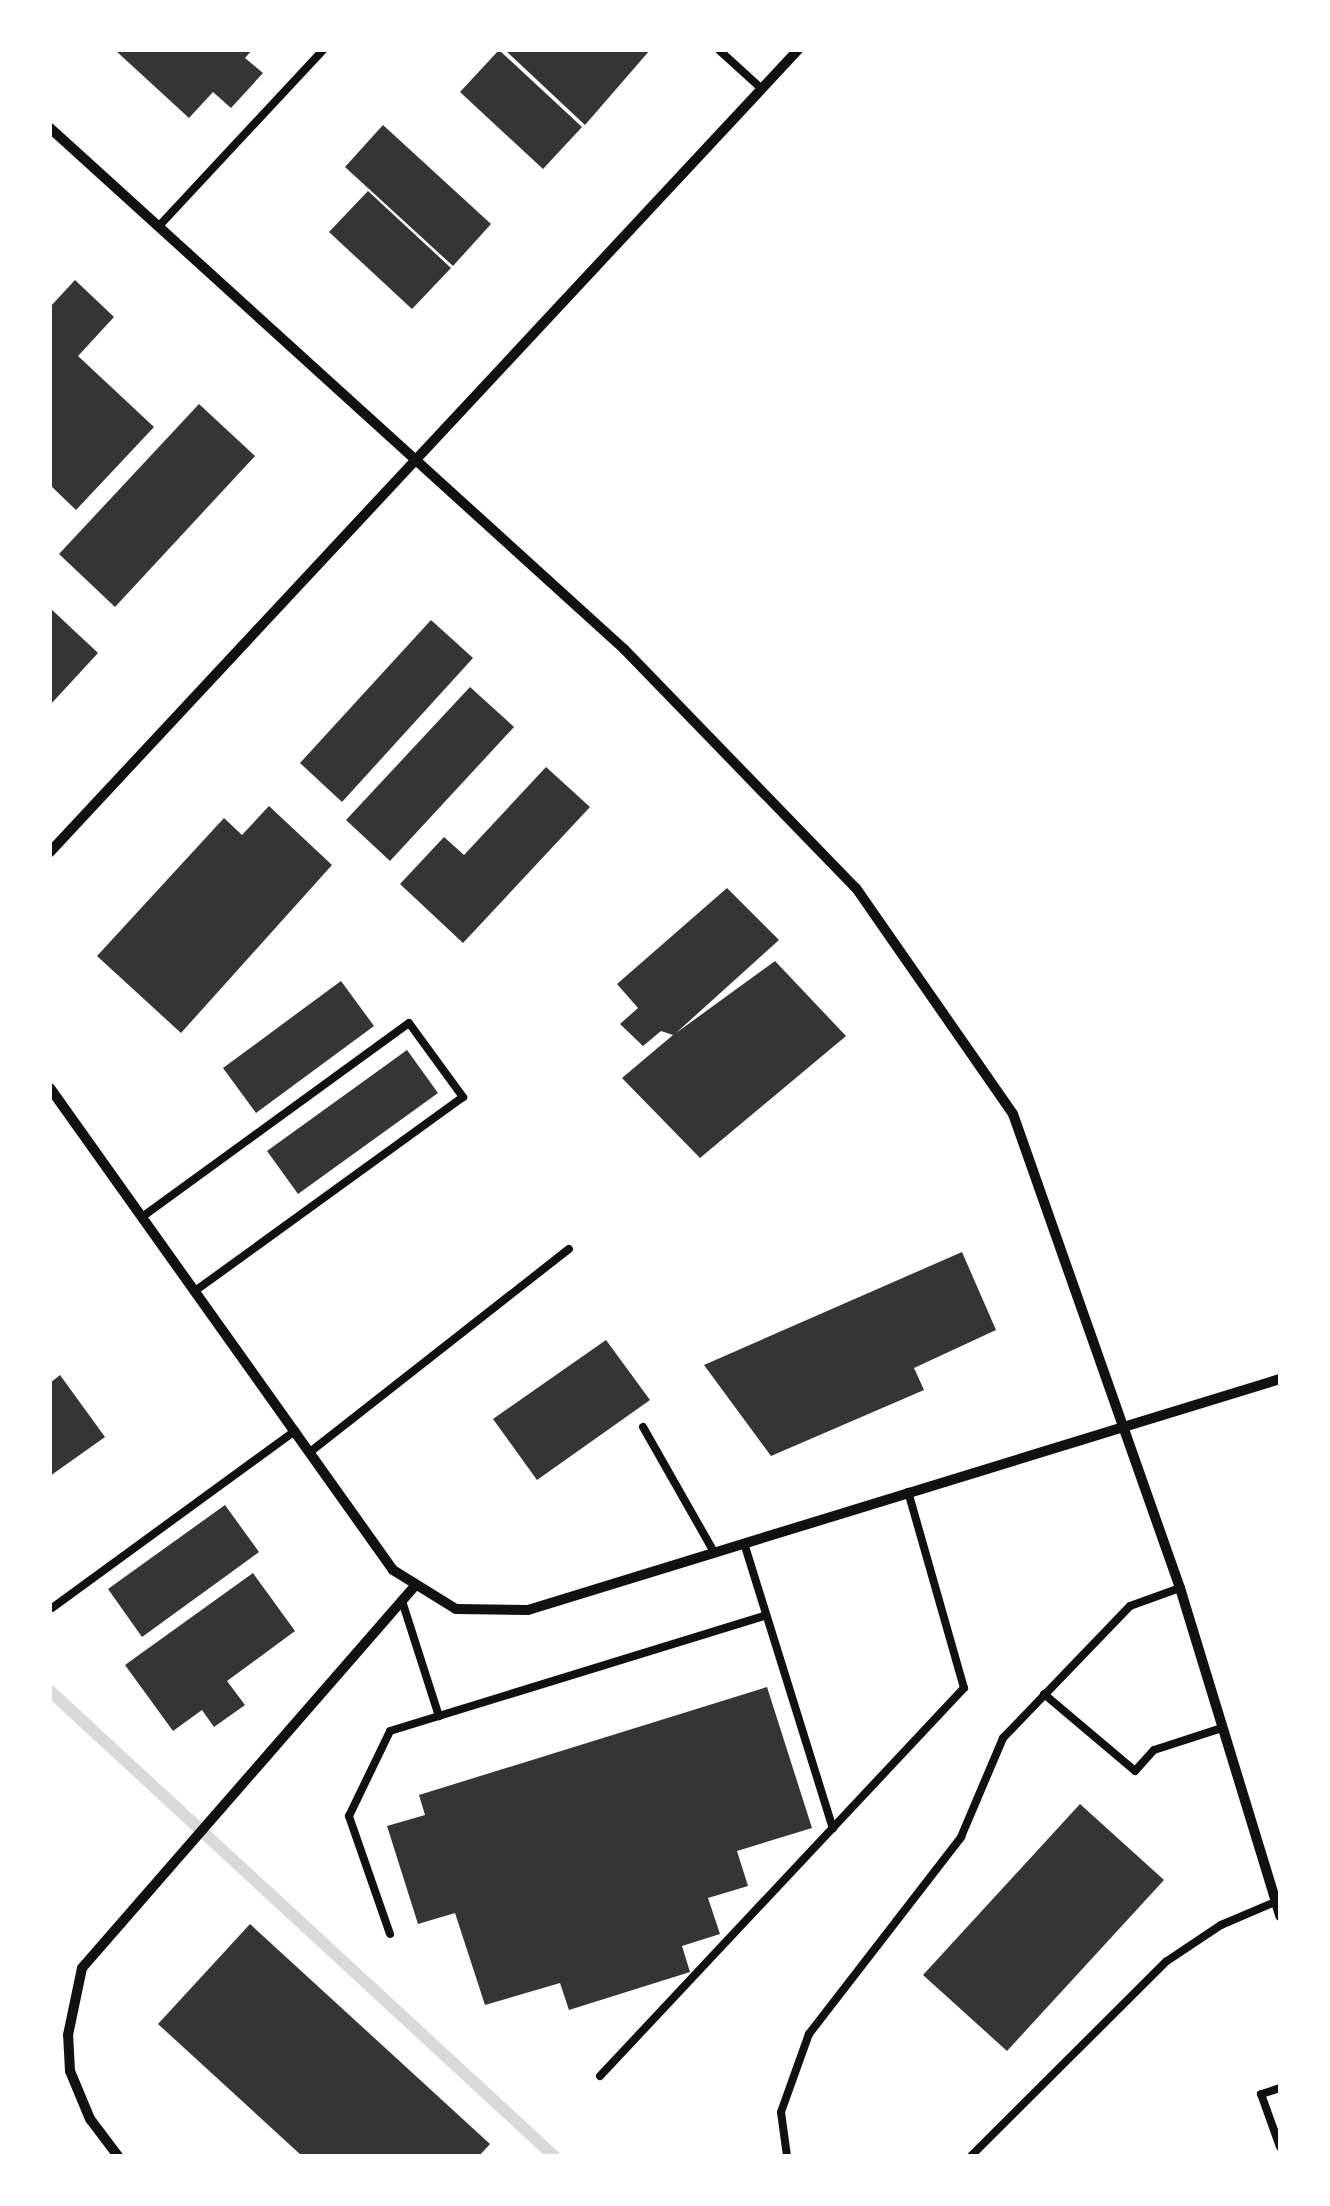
<!DOCTYPE html>
<html>
<head>
<meta charset="utf-8">
<style>
	body { margin:0 }
	#map { position:relative; width:1330px; height:2206px; overflow:hidden; background:#fff; font-family:Arial,sans-serif }
	div>[style] { position:absolute }
	.stream>* { height:12px; margin:-6px; padding:0 6px; transform-origin:6px; border-radius:6px; background:#d9d9d9 }
	.building>* { inset:0; background:#353535 }
	.service>* { height:8px; margin:-4px; padding:0 4px; transform-origin:4px; border-radius:4px; background:#111 }
	.minor>* { height:10px; margin:-5px; padding:0 5px; transform-origin:5px; border-radius:5px; background:#111 }
	span { translate:-50% -50%; white-space:nowrap; text-align:center; line-height:1.15; -webkit-text-stroke:10px #fff; paint-order:stroke }
	.frame { position:absolute; inset:0; border:52px solid #fff; pointer-events:none }
</style>
</head>
<body>
<div id="map">
	<div class="stream">
		<i style="left:50px;top:1691px;width:686px;rotate:42.7deg"></i>
	</div>
	<div class="building">
		<i style="clip-path:polygon(115px 50px,252px 50px,245px 58px,263px 73px,231px 108px,213px 92px,189px 118px)"></i>
		<i style="clip-path:polygon(499px 50px,582px 127px,543px 169px,460px 92px)"></i>
		<i style="clip-path:polygon(505px 50px,650px 50px,585px 125px)"></i>
		<i style="clip-path:polygon(383px 125px,491px 224px,453px 266px,345px 167px)"></i>
		<i style="clip-path:polygon(368px 191px,451px 268px,412px 309px,329px 232px)"></i>
		<i style="clip-path:polygon(75px 280px,114px 317px,78px 356px,154px 427px,76px 510px,50px 485px,50px 307px)"></i>
		<i style="clip-path:polygon(199px 404px,255px 456px,115px 607px,59px 554px)"></i>
		<i style="clip-path:polygon(50px 608px,98px 653px,50px 705px)"></i>
		<i style="clip-path:polygon(431px 620px,473px 658px,342px 802px,300px 763px)"></i>
		<i style="clip-path:polygon(470px 687px,514px 727px,390px 861px,346px 820px)"></i>
		<i style="clip-path:polygon(546px 767px,590px 807px,463px 943px,400px 884px,444px 837px,464px 855px)"></i>
		<i style="clip-path:polygon(269px 806px,332px 865px,181px 1033px,97px 956px,224px 818px,242px 835px)"></i>
		<i style="clip-path:polygon(727px 888px,779px 940px,676px 1033px,775px 961px,846px 1036px,700px 1158px,622px 1078px,673px 1035px,661px 1031px,643px 1046px,620px 1024px,638px 1008px,617px 984px)"></i>
		<i style="clip-path:polygon(341px 981px,374px 1026px,256px 1113px,223px 1068px)"></i>
		<i style="clip-path:polygon(407px 1050px,438px 1093px,298px 1194px,267px 1151px)"></i>
		<i style="clip-path:polygon(962px 1252px,996px 1330px,914px 1368px,924px 1390px,771px 1456px,704px 1365px)"></i>
		<i style="clip-path:polygon(606px 1340px,650px 1400px,537px 1480px,493px 1419px)"></i>
		<i style="clip-path:polygon(60px 1375px,105px 1437px,50px 1476px,50px 1383px)"></i>
		<i style="clip-path:polygon(225px 1505px,259px 1552px,142px 1637px,108px 1589px)"></i>
		<i style="clip-path:polygon(253px 1573px,295px 1631px,227px 1681px,245px 1705px,214px 1727px,202px 1710px,173px 1731px,125px 1665px)"></i>
		<i style="clip-path:polygon(767px 1687px,812px 1828px,737px 1851px,748px 1886px,708px 1898px,720px 1934px,682px 1946px,690px 1972px,569px 2010px,560px 1983px,485px 2005px,455px 1913px,418px 1924px,387px 1826px,425px 1815px,419px 1795px)"></i>
		<i style="clip-path:polygon(1080px 1804px,1164px 1880px,1007px 2051px,923px 1975px)"></i>
		<i style="clip-path:polygon(250px 1924px,490px 2144px,479px 2156px,302px 2156px,158px 2024px)"></i>
	</div>
	<div class="service">
		<i style="left:719px;top:50px;width:58px;rotate:42.2deg"></i>
		<i style="left:159px;top:226px;width:241px;rotate:-47deg"></i>
		<i style="left:142px;top:1217px;width:330px;rotate:-36deg"></i>
		<i style="left:409px;top:1023px;width:92px;rotate:53.9deg"></i>
		<i style="left:463px;top:1097px;width:331px;rotate:144.1deg"></i>
		<i style="left:643px;top:1427px;width:144px;rotate:60.4deg"></i>
		<i style="left:310px;top:1452px;width:329px;rotate:-38.1deg"></i>
		<i style="left:744px;top:1543px;width:299px;rotate:72.7deg"></i>
		<i style="left:402px;top:1601px;width:121px;rotate:72.2deg"></i>
		<i style="left:52px;top:1608px;width:301px;rotate:-36.1deg"></i>
		<i style="left:1044px;top:1694px;width:119px;rotate:40.2deg"></i>
		<i style="left:1135px;top:1771px;width:28px;rotate:-48deg"></i>
		<i style="left:1154px;top:1750px;width:71px;rotate:-17.9deg"></i>
		<i style="left:390px;top:1934px;width:125px;rotate:-109.2deg"></i>
		<i style="left:349px;top:1816px;width:94px;rotate:-64.2deg"></i>
		<i style="left:390px;top:1731px;width:393px;rotate:-17.1deg"></i>
		<i style="left:600px;top:2076px;width:532px;rotate:-46.83deg"></i>
		<i style="left:964px;top:1688px;width:204px;rotate:-105.9deg"></i>
		<i style="left:1280px;top:2088px;width:20px;rotate:162deg"></i>
		<i style="left:1261px;top:2094px;width:56px;rotate:70.3deg"></i>
		<i style="left:787px;top:2156px;width:44px;rotate:-97.8deg"></i>
		<i style="left:781px;top:2112px;width:83px;rotate:-70.3deg"></i>
		<i style="left:809px;top:2034px;width:249px;rotate:-52.3deg"></i>
		<i style="left:961px;top:1837px;width:108px;rotate:-67deg"></i>
		<i style="left:1003px;top:1738px;width:183px;rotate:-46.1deg"></i>
		<i style="left:1130px;top:1606px;width:53px;rotate:-19.8deg"></i>
		<i style="left:971px;top:2156px;width:276px;rotate:-44.9deg"></i>
		<i style="left:1167px;top:1961px;width:65px;rotate:-33.7deg"></i>
		<i style="left:1221px;top:1925px;width:59px;rotate:-23.1deg"></i>
	</div>
	<div class="minor">
		<i style="left:50px;top:128px;width:775px;rotate:42.23deg"></i>
		<i style="left:624px;top:649px;width:333px;rotate:45.9deg"></i>
		<i style="left:856px;top:888px;width:275px;rotate:55.2deg"></i>
		<i style="left:1013px;top:1114px;width:503px;rotate:70.59deg"></i>
		<i style="left:1180px;top:1588px;width:343px;rotate:73deg"></i>
		<i style="left:50px;top:852px;width:1097px;rotate:-47deg"></i>
		<i style="left:50px;top:1088px;width:592px;rotate:54.56deg"></i>
		<i style="left:393px;top:1570px;width:74px;rotate:31.8deg"></i>
		<i style="left:456px;top:1609px;width:72px;rotate:0.8deg"></i>
		<i style="left:528px;top:1610px;width:787px;rotate:-17.08deg"></i>
		<i style="left:118px;top:2156px;width:46px;rotate:-127.1deg"></i>
		<i style="left:90px;top:2119px;width:52px;rotate:-112.6deg"></i>
		<i style="left:70px;top:2071px;width:36px;rotate:-93deg"></i>
		<i style="left:68px;top:2035px;width:68px;rotate:-78.2deg"></i>
		<i style="left:82px;top:1968px;width:504px;rotate:-48.94deg"></i>
	</div>
	<div class="frame"></div>
</div>
</body>
</html>
